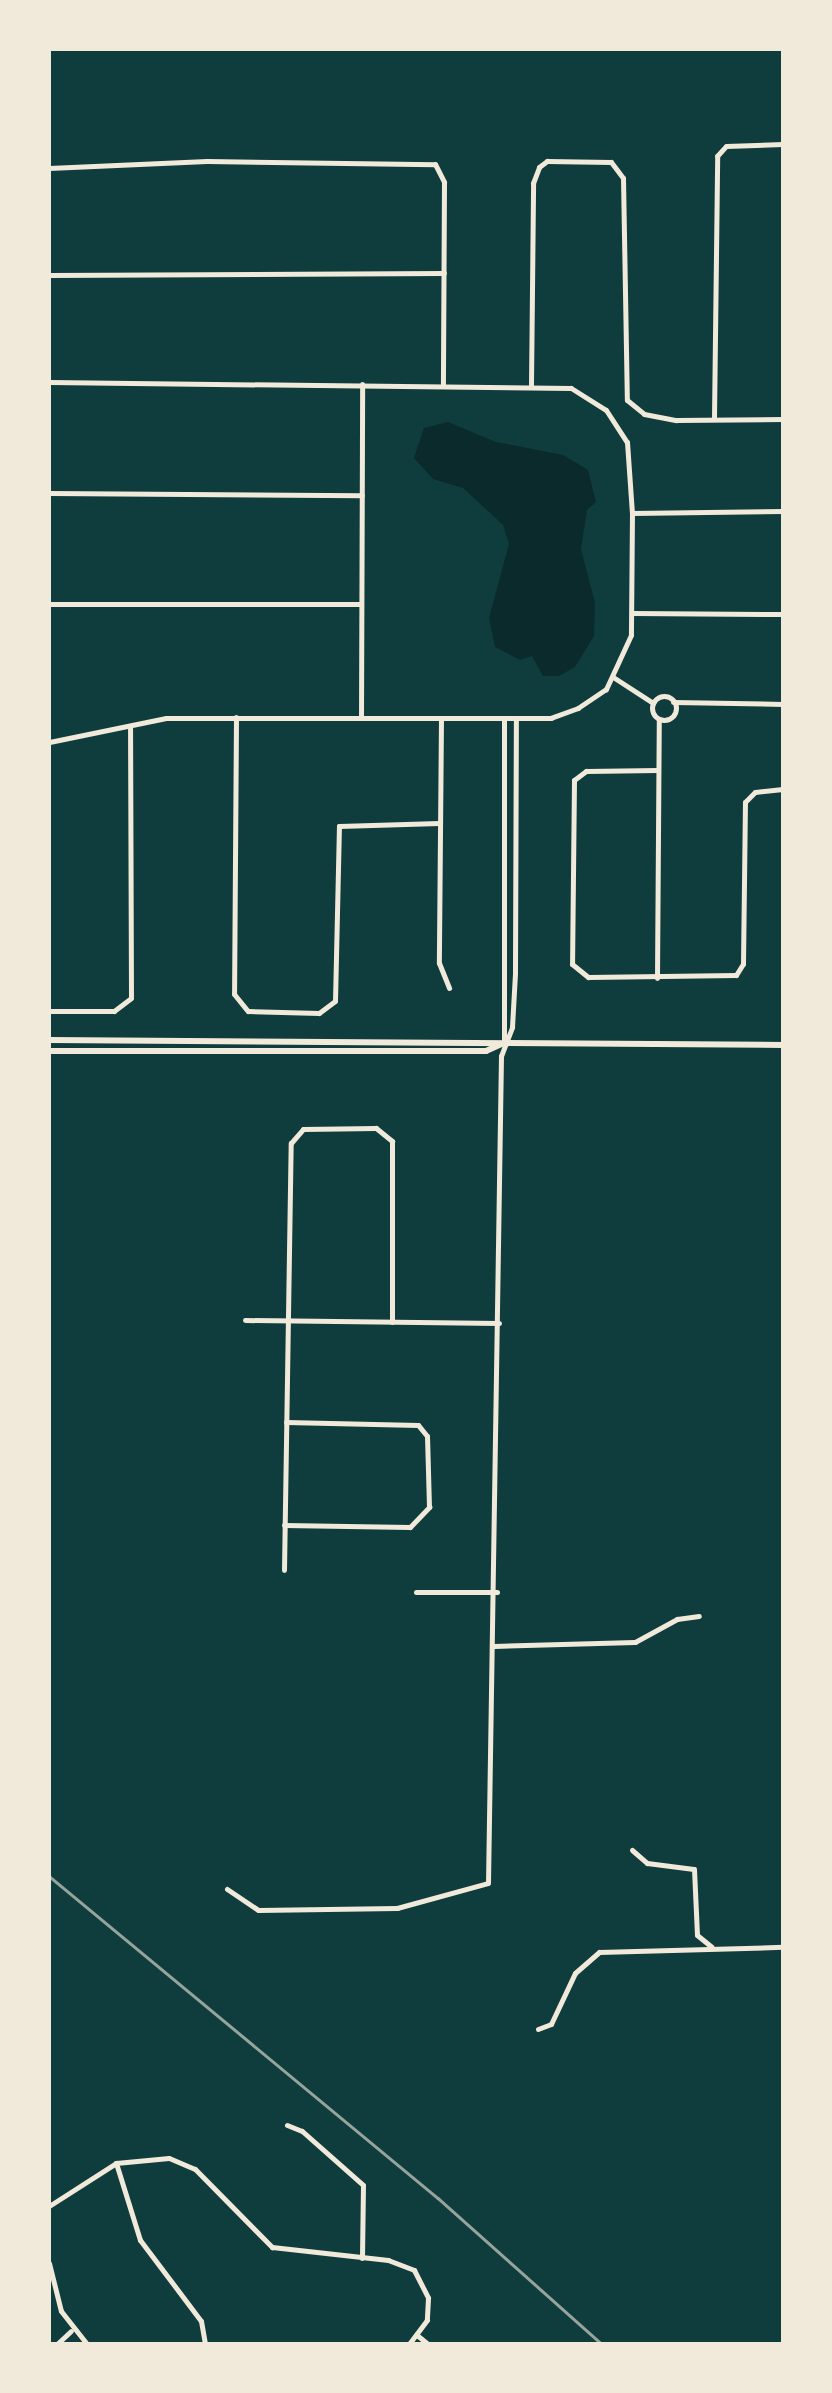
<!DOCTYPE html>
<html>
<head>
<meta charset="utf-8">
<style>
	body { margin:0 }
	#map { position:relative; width:832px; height:2393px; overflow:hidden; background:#0f3d3e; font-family:"Roboto Condensed",sans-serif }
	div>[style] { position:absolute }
	.water>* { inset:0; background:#0a2a2b }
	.minor>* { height:5px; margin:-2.5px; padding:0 2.5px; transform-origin:2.5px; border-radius:2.5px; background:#f1e9da }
	.minor>.ring { margin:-2.5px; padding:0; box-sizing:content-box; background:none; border:5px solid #f1e9da; border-radius:50% }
	.tertiary>* { height:6px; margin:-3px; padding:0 3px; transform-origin:3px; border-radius:3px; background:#f1e9da }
	.rail>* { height:2.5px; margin:-1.25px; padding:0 1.25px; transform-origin:1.25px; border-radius:1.25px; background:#97a49c }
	span { translate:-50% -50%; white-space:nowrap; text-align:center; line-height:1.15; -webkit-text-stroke:7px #f1e9da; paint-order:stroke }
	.frame { position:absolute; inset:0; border:51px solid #f1e9da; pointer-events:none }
</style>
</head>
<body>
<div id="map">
	<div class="water">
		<i style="clip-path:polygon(448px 422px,496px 442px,563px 455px,588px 470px,596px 502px,587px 510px,581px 549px,595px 603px,594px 636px,575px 667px,559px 676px,543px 676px,532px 656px,520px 660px,495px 647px,489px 618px,509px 544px,503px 525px,463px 488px,433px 479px,414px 458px,424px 428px)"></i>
	</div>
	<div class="minor">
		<i style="left:49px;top:168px;width:158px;rotate:-2.5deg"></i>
		<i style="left:207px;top:161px;width:228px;rotate:0.8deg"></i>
		<i style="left:435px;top:164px;width:20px;rotate:63deg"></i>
		<i style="left:444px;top:182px;width:203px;rotate:90.3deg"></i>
		<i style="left:49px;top:275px;width:395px;rotate:-0.3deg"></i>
		<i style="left:49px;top:382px;width:522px;rotate:0.66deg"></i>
		<i style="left:571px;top:388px;width:41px;rotate:32.2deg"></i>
		<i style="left:606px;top:410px;width:38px;rotate:57deg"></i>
		<i style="left:627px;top:442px;width:71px;rotate:86deg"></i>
		<i style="left:632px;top:513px;width:122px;rotate:90.5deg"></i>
		<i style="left:631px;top:635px;width:60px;rotate:114.8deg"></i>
		<i style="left:606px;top:689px;width:34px;rotate:146deg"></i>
		<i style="left:578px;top:708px;width:29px;rotate:160deg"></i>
		<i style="left:551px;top:718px;width:385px;rotate:180deg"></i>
		<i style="left:166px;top:718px;width:119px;rotate:168.4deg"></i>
		<i style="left:531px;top:385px;width:202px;rotate:-89.4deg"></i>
		<i style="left:533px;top:183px;width:17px;rotate:-69deg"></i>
		<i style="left:539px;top:167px;width:10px;rotate:-37deg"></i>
		<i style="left:547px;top:161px;width:64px;rotate:0.9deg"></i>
		<i style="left:611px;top:162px;width:20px;rotate:53deg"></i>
		<i style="left:623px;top:178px;width:222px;rotate:89deg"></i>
		<i style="left:627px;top:400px;width:22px;rotate:39deg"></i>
		<i style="left:644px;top:414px;width:33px;rotate:11deg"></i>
		<i style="left:676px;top:420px;width:107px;rotate:-0.5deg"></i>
		<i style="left:714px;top:418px;width:262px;rotate:-89.3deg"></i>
		<i style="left:717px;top:156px;width:13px;rotate:-48deg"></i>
		<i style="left:726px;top:146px;width:57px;rotate:-2deg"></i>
		<i style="left:49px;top:493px;width:313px;rotate:0.4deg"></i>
		<i style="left:632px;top:513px;width:151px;rotate:-0.8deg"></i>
		<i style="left:49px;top:604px;width:312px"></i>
		<i style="left:632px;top:613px;width:151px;rotate:0.4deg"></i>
		<i style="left:613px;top:677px;width:48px;rotate:33deg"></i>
		<i class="ring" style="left:652px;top:696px;width:19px;height:19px"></i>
		<i style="left:673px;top:702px;width:110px;rotate:1deg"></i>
		<i style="left:236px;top:717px;width:277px;rotate:90.4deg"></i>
		<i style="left:234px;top:994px;width:22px;rotate:51deg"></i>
		<i style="left:248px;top:1011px;width:71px;rotate:1.6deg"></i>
		<i style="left:319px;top:1013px;width:20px;rotate:-37deg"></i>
		<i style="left:335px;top:1001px;width:175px;rotate:-88.7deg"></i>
		<i style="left:339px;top:826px;width:100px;rotate:-1.7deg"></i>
		<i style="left:361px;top:718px;width:334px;rotate:-89.8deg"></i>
		<i style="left:441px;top:718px;width:245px;rotate:90.5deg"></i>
		<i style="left:439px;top:963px;width:27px;rotate:68deg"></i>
		<i style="left:658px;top:770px;width:72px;rotate:179.2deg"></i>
		<i style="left:586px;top:771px;width:15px;rotate:143deg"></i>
		<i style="left:574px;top:780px;width:184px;rotate:90.6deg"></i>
		<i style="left:572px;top:964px;width:21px;rotate:39deg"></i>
		<i style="left:588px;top:977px;width:148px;rotate:-0.8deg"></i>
		<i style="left:736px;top:975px;width:13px;rotate:-58deg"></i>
		<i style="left:743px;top:964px;width:162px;rotate:-89.3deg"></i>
		<i style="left:745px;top:802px;width:14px;rotate:-45deg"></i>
		<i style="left:755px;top:792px;width:28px;rotate:-6deg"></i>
		<i style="left:657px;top:978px;width:259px;rotate:-89.6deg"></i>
		<i style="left:49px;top:1011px;width:65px"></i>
		<i style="left:114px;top:1011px;width:21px;rotate:-37deg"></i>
		<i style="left:131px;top:998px;width:270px;rotate:-90.2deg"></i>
		<i style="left:504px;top:1044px;width:325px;rotate:-90deg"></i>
		<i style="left:245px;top:1320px;width:254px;rotate:0.7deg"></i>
		<i style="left:284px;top:1525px;width:126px;rotate:0.9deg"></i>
		<i style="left:410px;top:1527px;width:28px;rotate:-46deg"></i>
		<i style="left:429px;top:1507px;width:71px;rotate:-91.6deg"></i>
		<i style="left:427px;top:1436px;width:14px;rotate:-129deg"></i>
		<i style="left:418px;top:1425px;width:132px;rotate:-178.7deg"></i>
		<i style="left:284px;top:1570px;width:427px;rotate:-89.1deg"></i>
		<i style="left:291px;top:1143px;width:18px;rotate:-49deg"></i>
		<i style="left:303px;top:1129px;width:73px;rotate:-0.8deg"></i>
		<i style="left:376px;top:1128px;width:21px;rotate:39deg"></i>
		<i style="left:392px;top:1141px;width:181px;rotate:90deg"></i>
		<i style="left:416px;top:1592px;width:81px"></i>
		<i style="left:494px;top:1646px;width:141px;rotate:-1.6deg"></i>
		<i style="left:635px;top:1642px;width:48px;rotate:-28.7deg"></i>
		<i style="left:677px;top:1619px;width:22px;rotate:-8deg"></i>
		<i style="left:632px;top:1850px;width:20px;rotate:41deg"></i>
		<i style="left:647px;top:1863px;width:47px;rotate:7.3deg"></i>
		<i style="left:694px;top:1869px;width:66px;rotate:87.4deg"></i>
		<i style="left:697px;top:1935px;width:19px;rotate:39deg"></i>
		<i style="left:227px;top:1889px;width:37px;rotate:34deg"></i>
		<i style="left:258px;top:1910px;width:139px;rotate:-0.8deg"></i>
		<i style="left:397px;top:1908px;width:94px;rotate:-15.4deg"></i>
		<i style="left:488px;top:1883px;width:827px;rotate:-89.1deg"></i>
		<i style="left:501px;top:1056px;width:31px;rotate:-69deg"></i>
		<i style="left:512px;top:1027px;width:54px;rotate:-86.8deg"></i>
		<i style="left:515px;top:973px;width:254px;rotate:-89.8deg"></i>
		<i style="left:538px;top:2029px;width:14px;rotate:-21deg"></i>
		<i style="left:551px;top:2024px;width:56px;rotate:-64.8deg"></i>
		<i style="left:575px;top:1973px;width:32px;rotate:-41deg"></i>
		<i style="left:599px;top:1952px;width:184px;rotate:-1.6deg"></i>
		<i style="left:287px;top:2125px;width:16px;rotate:22deg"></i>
		<i style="left:302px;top:2131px;width:81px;rotate:41.5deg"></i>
		<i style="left:363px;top:2185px;width:73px;rotate:90.8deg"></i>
		<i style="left:116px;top:2163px;width:81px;rotate:72.7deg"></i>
		<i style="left:140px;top:2240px;width:101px;rotate:53deg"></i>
		<i style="left:201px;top:2321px;width:23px;rotate:80deg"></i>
		<i style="left:49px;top:2206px;width:80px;rotate:-32.7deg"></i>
		<i style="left:116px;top:2163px;width:53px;rotate:-5.4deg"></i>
		<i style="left:169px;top:2158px;width:28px;rotate:23deg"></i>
		<i style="left:195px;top:2169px;width:110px;rotate:45.4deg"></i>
		<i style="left:272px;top:2247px;width:117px;rotate:6.4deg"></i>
		<i style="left:388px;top:2260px;width:28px;rotate:21deg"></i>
		<i style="left:414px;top:2270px;width:31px;rotate:63deg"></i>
		<i style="left:428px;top:2298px;width:22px;rotate:93deg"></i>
		<i style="left:427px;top:2320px;width:30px;rotate:127deg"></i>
		<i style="left:49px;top:2263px;width:49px;rotate:76deg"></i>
		<i style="left:61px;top:2311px;width:42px;rotate:51.8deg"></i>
		<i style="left:418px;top:2336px;width:13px;rotate:39deg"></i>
		<i style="left:57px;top:2344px;width:19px;rotate:-43deg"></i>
	</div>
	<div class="tertiary">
		<i style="left:49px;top:1040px;width:734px;rotate:0.39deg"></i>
		<i style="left:49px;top:1051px;width:437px"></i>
		<i style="left:486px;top:1051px;width:17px;rotate:-24deg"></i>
	</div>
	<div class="rail">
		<i style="left:49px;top:1876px;width:505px;rotate:39.62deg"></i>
		<i style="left:438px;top:2198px;width:220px;rotate:41.7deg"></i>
	</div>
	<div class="frame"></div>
</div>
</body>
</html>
